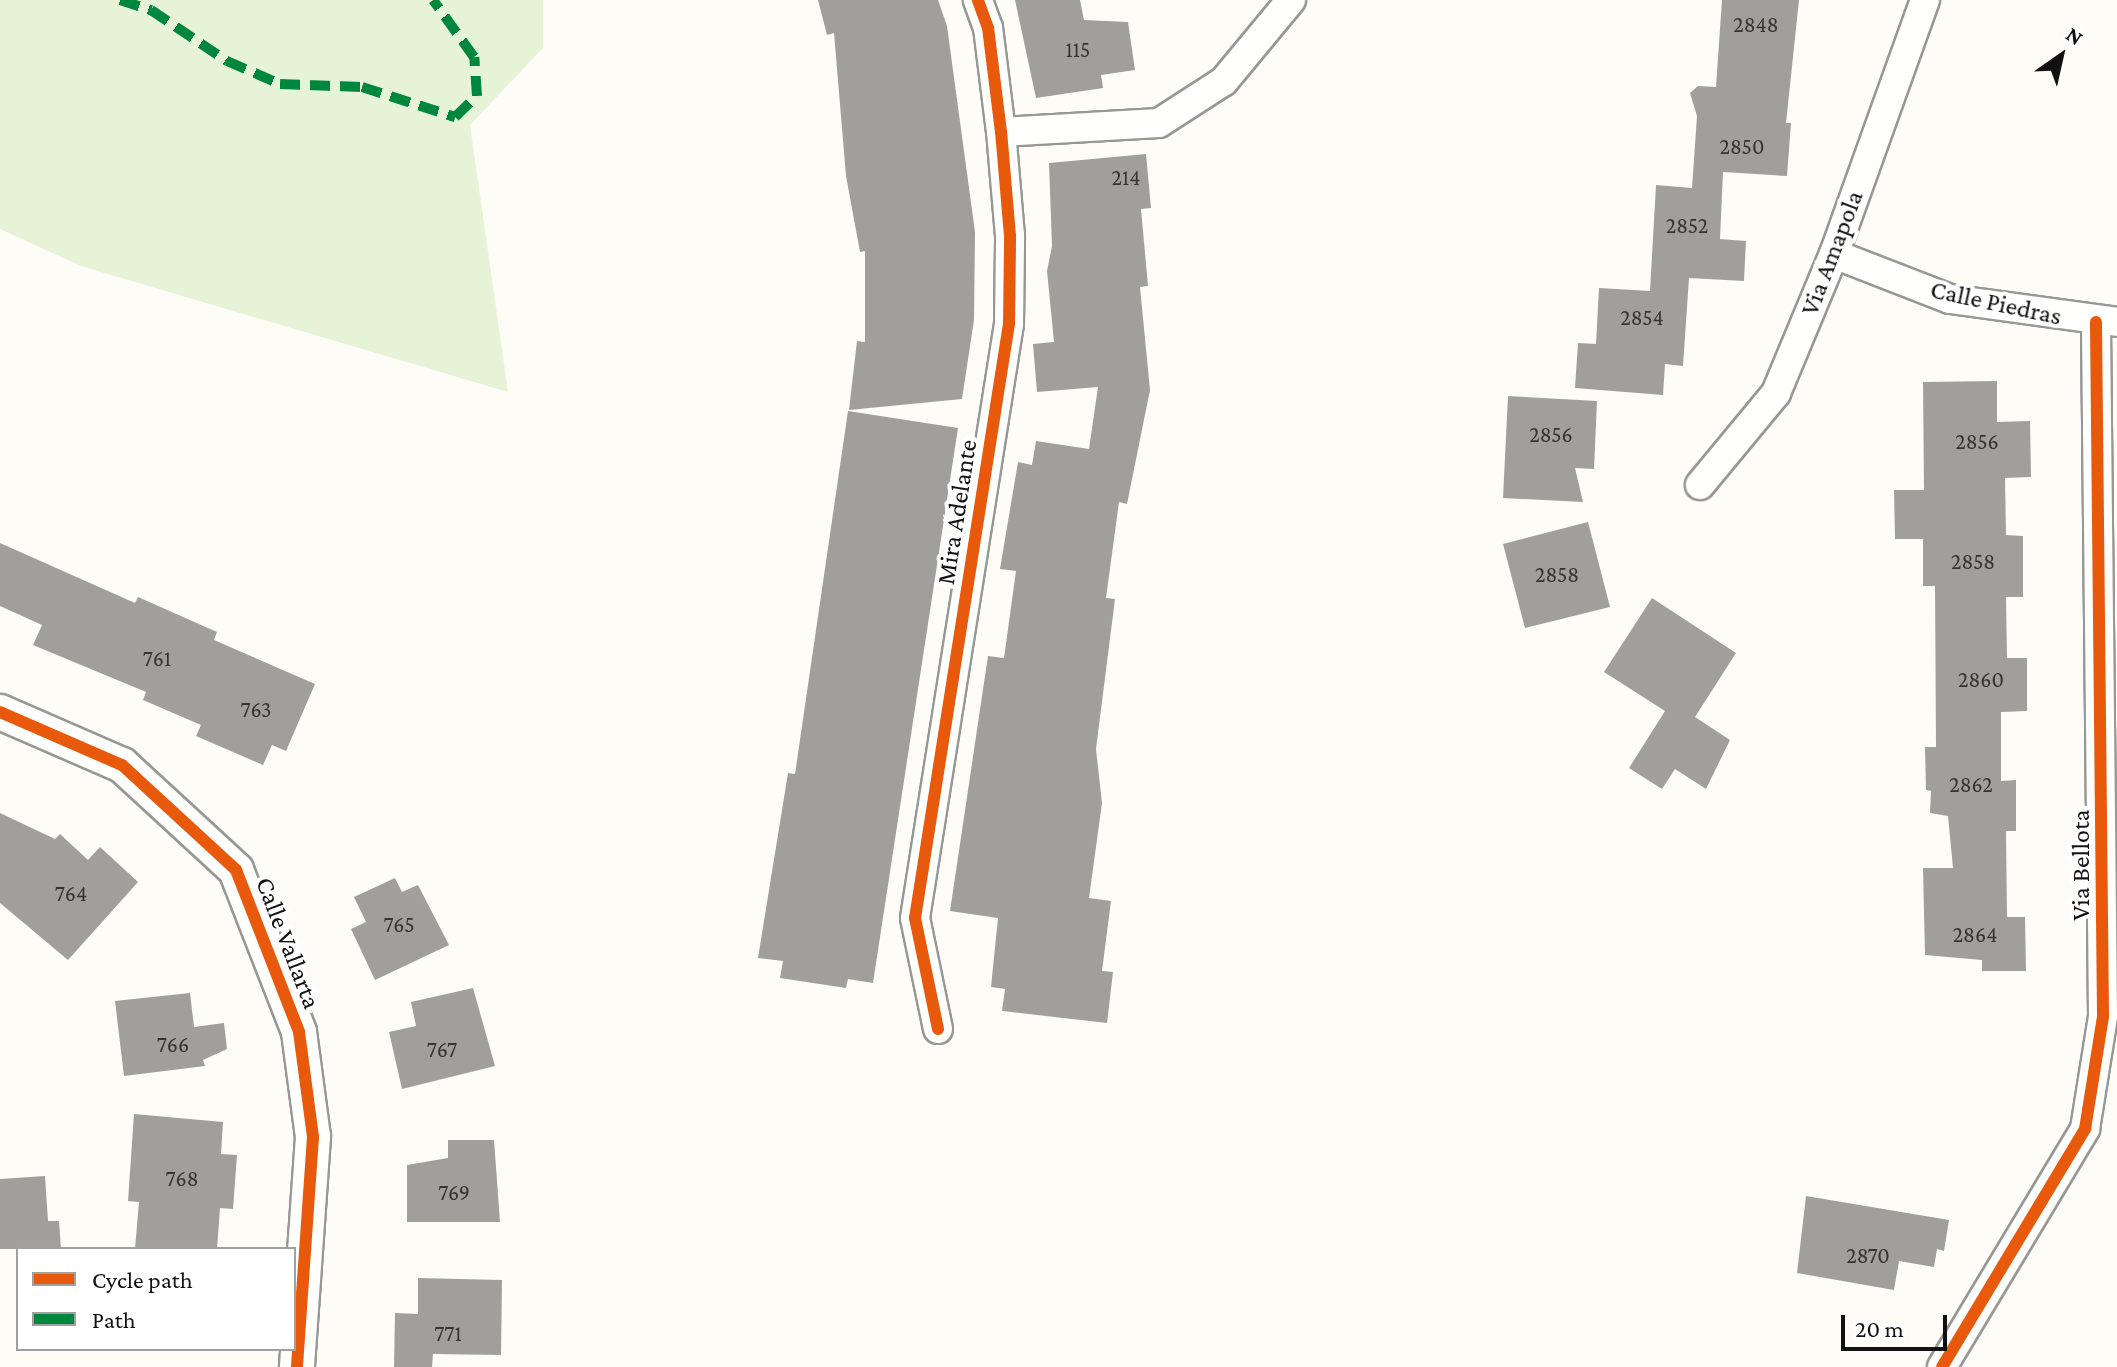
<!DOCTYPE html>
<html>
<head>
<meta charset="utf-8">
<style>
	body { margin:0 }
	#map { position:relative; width:2117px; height:1367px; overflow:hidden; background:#fdfcf7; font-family:"Crimson Pro",serif }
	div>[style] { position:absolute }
	.green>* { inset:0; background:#e7f3d7 }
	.building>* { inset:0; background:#a19f9c }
	.roads { filter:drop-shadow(2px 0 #979795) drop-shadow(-2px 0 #979795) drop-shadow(0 2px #979795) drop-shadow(0 -2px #979795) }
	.minor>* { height:28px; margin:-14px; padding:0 14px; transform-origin:14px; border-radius:14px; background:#fffffe }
	.tertiary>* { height:34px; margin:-17px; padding:0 17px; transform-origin:17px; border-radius:17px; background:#fffffe }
	.quiet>* { height:10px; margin-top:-5px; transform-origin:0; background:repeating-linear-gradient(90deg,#00873e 0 20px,transparent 0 30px) }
	.cycleway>* { height:12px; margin:-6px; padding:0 6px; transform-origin:6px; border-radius:6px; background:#e8590c }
	span { translate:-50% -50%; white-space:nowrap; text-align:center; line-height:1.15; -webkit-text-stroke:8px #fff; paint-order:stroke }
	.number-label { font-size:22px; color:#353434 }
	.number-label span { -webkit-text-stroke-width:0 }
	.street-label { font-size:26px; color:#111 }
	.legend { position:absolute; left:16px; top:1247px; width:280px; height:104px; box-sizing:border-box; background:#fff; border:2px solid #a0a0a0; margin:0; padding:10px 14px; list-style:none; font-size:24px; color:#111 }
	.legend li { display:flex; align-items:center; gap:16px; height:40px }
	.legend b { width:40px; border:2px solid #a0a0a0 }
	.north { position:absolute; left:2021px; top:16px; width:80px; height:80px; -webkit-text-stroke:6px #fff; paint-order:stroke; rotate:34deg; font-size:22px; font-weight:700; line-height:32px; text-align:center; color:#111 }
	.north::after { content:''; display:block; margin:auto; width:28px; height:36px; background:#111; clip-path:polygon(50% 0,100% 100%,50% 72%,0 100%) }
	.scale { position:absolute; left:1841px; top:1315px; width:106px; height:36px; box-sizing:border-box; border:4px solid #111; border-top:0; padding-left:10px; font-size:24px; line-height:28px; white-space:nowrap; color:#111; -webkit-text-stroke:6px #fff; paint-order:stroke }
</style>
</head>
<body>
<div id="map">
	<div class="green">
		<i style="clip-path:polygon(0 0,543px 0,543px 48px,470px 125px,508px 392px,81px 266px,0 229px)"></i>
	</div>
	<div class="building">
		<i style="clip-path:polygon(818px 0,938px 0,947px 26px,975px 232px,974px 320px,962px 399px,849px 410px,857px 341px,865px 342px,865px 251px,860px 252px,846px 176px,834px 33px,827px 35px)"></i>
		<i style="clip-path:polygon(1015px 0,1080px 0,1084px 20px,1128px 22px,1135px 70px,1101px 75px,1103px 88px,1036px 98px)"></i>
		<i style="clip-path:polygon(1722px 0,1799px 0,1786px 123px,1791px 123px,1787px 176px,1723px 172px,1720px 239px,1746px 241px,1744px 281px,1689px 278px,1683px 366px,1665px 364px,1663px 395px,1575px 388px,1578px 343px,1596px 344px,1599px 288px,1650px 291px,1656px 185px,1692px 188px,1697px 116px,1690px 93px,1698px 86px,1716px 87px)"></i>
		<i style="clip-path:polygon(1146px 154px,1151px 208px,1141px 209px,1148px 286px,1140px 287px,1150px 390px,1127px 504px,1119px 502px,1106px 598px,1115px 599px,1096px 749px,1102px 803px,1089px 898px,1111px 901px,1102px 971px,1113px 972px,1107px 1023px,1002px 1011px,1005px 989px,991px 987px,998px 918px,950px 911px,988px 656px,1004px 658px,1016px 571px,1000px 569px,1018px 462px,1032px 465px,1036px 441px,1089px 449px,1098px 387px,1037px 392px,1033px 344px,1054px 342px,1047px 271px,1052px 246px,1049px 163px)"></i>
		<i style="clip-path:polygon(1997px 381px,1997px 422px,2030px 421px,2031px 477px,2005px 478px,2006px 535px,2023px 536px,2023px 597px,2006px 597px,2007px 658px,2027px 658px,2027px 711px,2001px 712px,2001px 781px,2016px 780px,2016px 831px,2006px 831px,2007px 917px,2025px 917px,2026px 971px,1982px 971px,1982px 960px,1925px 955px,1923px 868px,1953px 868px,1948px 816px,1930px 813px,1931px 791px,1926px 790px,1925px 747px,1936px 747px,1935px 586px,1923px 586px,1923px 539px,1895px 539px,1894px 490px,1924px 490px,1923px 382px)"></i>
		<i style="clip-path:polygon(1508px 396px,1597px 401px,1594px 469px,1575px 468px,1583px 502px,1503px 498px)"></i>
		<i style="clip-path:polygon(848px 411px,958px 428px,873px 983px,848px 979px,846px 988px,780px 978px,783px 961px,758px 958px,788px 773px,795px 774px)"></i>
		<i style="clip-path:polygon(1588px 522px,1610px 607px,1525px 628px,1503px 544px)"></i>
		<i style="clip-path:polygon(0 543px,135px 603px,138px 597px,217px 632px,214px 640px,315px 684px,286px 751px,272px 745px,263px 765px,196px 736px,201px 725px,143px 700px,146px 692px,33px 645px,42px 625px,0 606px)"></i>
		<i style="clip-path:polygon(1652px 598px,1736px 653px,1695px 717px,1730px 740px,1706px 789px,1675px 769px,1662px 789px,1629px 768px,1665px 711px,1604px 672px)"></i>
		<i style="clip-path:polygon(0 813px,55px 839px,60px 834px,88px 860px,100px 847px,138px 882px,68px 960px,0 903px)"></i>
		<i style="clip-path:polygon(395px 878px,402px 892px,418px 885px,449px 945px,375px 980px,351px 929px,366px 922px,354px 897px)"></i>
		<i style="clip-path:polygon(473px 988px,495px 1066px,402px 1089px,389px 1032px,416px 1026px,411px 1002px)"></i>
		<i style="clip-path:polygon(190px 993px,194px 1027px,224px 1023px,227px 1049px,203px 1060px,205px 1066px,124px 1076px,115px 1001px)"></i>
		<i style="clip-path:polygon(134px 1114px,223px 1122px,221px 1154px,237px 1155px,233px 1209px,220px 1208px,217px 1249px,135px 1249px,139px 1202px,128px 1201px)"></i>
		<i style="clip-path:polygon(448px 1140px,494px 1140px,500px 1222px,407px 1222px,407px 1165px,448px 1158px)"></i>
		<i style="clip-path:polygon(45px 1176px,48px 1221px,59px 1221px,61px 1249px,0 1249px,0 1179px)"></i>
		<i style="clip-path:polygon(1806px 1196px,1949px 1220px,1944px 1251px,1937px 1249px,1934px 1267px,1899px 1261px,1894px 1290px,1797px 1273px)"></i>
		<i style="clip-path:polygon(418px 1278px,502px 1280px,501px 1355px,433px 1354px,432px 1367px,394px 1367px,395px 1313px,418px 1314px)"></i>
	</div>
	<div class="roads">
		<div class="minor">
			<i style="left:1001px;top:132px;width:158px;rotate:-3.3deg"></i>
			<i style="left:1159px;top:123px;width:77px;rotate:-32.9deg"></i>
			<i style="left:1224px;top:81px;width:105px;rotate:-50.4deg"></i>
			<i style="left:1834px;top:254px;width:124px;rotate:21.2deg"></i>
			<i style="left:1950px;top:299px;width:169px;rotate:7.8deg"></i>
			<i style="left:1700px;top:485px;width:119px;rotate:-50.4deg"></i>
			<i style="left:1776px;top:393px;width:151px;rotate:-67.4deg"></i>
			<i style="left:1834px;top:254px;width:270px;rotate:-70.3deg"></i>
			<i style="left:938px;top:1029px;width:113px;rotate:-101.7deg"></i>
			<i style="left:915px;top:918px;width:601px;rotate:-81.01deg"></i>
			<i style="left:1009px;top:324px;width:88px;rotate:-89.3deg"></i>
			<i style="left:1010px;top:236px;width:104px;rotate:-94.9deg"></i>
			<i style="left:1001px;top:132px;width:105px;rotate:-97.1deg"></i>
			<i style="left:988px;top:28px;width:30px;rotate:-110deg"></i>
			<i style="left:1942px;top:1367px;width:278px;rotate:-59deg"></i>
			<i style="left:2085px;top:1129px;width:114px;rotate:-80.9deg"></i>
			<i style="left:2103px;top:1016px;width:694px;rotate:-90.58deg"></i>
		</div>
		<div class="tertiary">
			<i style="left:0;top:712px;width:133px;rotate:23.5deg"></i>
			<i style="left:122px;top:765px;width:155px;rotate:42.6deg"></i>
			<i style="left:236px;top:870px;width:174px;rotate:68.7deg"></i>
			<i style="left:299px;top:1032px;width:106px;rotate:82.4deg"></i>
			<i style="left:313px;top:1137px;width:231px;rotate:94deg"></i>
		</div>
	</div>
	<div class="quiet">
		<i style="left:120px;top:0;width:33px;rotate:18deg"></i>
		<i style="left:151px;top:10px;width:92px;rotate:33.9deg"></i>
		<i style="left:227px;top:61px;width:58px;rotate:23.5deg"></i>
		<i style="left:280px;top:84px;width:82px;rotate:2.1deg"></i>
		<i style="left:362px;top:87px;width:98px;rotate:17.9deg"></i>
		<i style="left:455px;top:117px;width:30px;rotate:-44deg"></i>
		<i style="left:477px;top:96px;width:39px;rotate:-94deg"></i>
		<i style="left:474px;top:57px;width:70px;rotate:-125.7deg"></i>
	</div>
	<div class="cycleway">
		<i style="left:0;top:712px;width:133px;rotate:23.5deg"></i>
		<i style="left:122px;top:765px;width:155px;rotate:42.6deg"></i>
		<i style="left:236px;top:870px;width:174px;rotate:68.7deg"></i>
		<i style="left:299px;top:1032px;width:106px;rotate:82.4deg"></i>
		<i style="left:313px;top:1137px;width:231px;rotate:94deg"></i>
		<i style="left:938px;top:1029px;width:113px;rotate:-101.7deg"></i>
		<i style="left:915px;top:918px;width:601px;rotate:-81.01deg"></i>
		<i style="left:1009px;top:324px;width:88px;rotate:-89.3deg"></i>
		<i style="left:1010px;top:236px;width:104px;rotate:-94.9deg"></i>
		<i style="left:1001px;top:132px;width:105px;rotate:-97.1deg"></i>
		<i style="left:988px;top:28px;width:30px;rotate:-110deg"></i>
		<i style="left:1942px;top:1367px;width:278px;rotate:-59deg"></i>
		<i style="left:2085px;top:1129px;width:114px;rotate:-80.9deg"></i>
		<i style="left:2103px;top:1016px;width:694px;rotate:-90.58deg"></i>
	</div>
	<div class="number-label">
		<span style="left:1756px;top:25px">2848</span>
		<span style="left:1078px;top:50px">115</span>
		<span style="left:1742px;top:147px">2850</span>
		<span style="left:1126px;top:178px">214</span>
		<span style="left:1687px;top:226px">2852</span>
		<span style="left:1642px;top:318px">2854</span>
		<span style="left:1551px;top:435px">2856</span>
		<span style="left:1977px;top:442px">2856</span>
		<span style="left:1973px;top:562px">2858</span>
		<span style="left:1557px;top:575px">2858</span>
		<span style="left:157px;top:659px">761</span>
		<span style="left:1981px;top:680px">2860</span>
		<span style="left:256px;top:710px">763</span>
		<span style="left:1971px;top:785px">2862</span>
		<span style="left:71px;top:894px">764</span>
		<span style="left:399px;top:925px">765</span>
		<span style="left:1975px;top:935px">2864</span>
		<span style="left:173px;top:1045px">766</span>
		<span style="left:442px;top:1050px">767</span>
		<span style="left:182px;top:1179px">768</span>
		<span style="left:454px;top:1193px">769</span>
		<span style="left:1868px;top:1256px">2870</span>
		<span style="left:448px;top:1334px">771</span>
	</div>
	<div class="street-label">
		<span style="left:1832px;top:253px;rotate:-69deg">Via Amapola</span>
		<span style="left:1996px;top:303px;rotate:12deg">Calle Piedras</span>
		<span style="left:957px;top:512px;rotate:-81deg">Mira Adelante</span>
		<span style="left:2081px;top:865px;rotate:-90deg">Via Bellota</span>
		<span style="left:288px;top:943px;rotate:69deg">Calle Vallarta</span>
	</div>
	<ul class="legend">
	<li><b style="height:10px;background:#e8590c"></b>Cycle path</li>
	<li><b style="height:10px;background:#00873e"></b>Path</li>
	</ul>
	<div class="north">N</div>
	<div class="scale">20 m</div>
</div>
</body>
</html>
